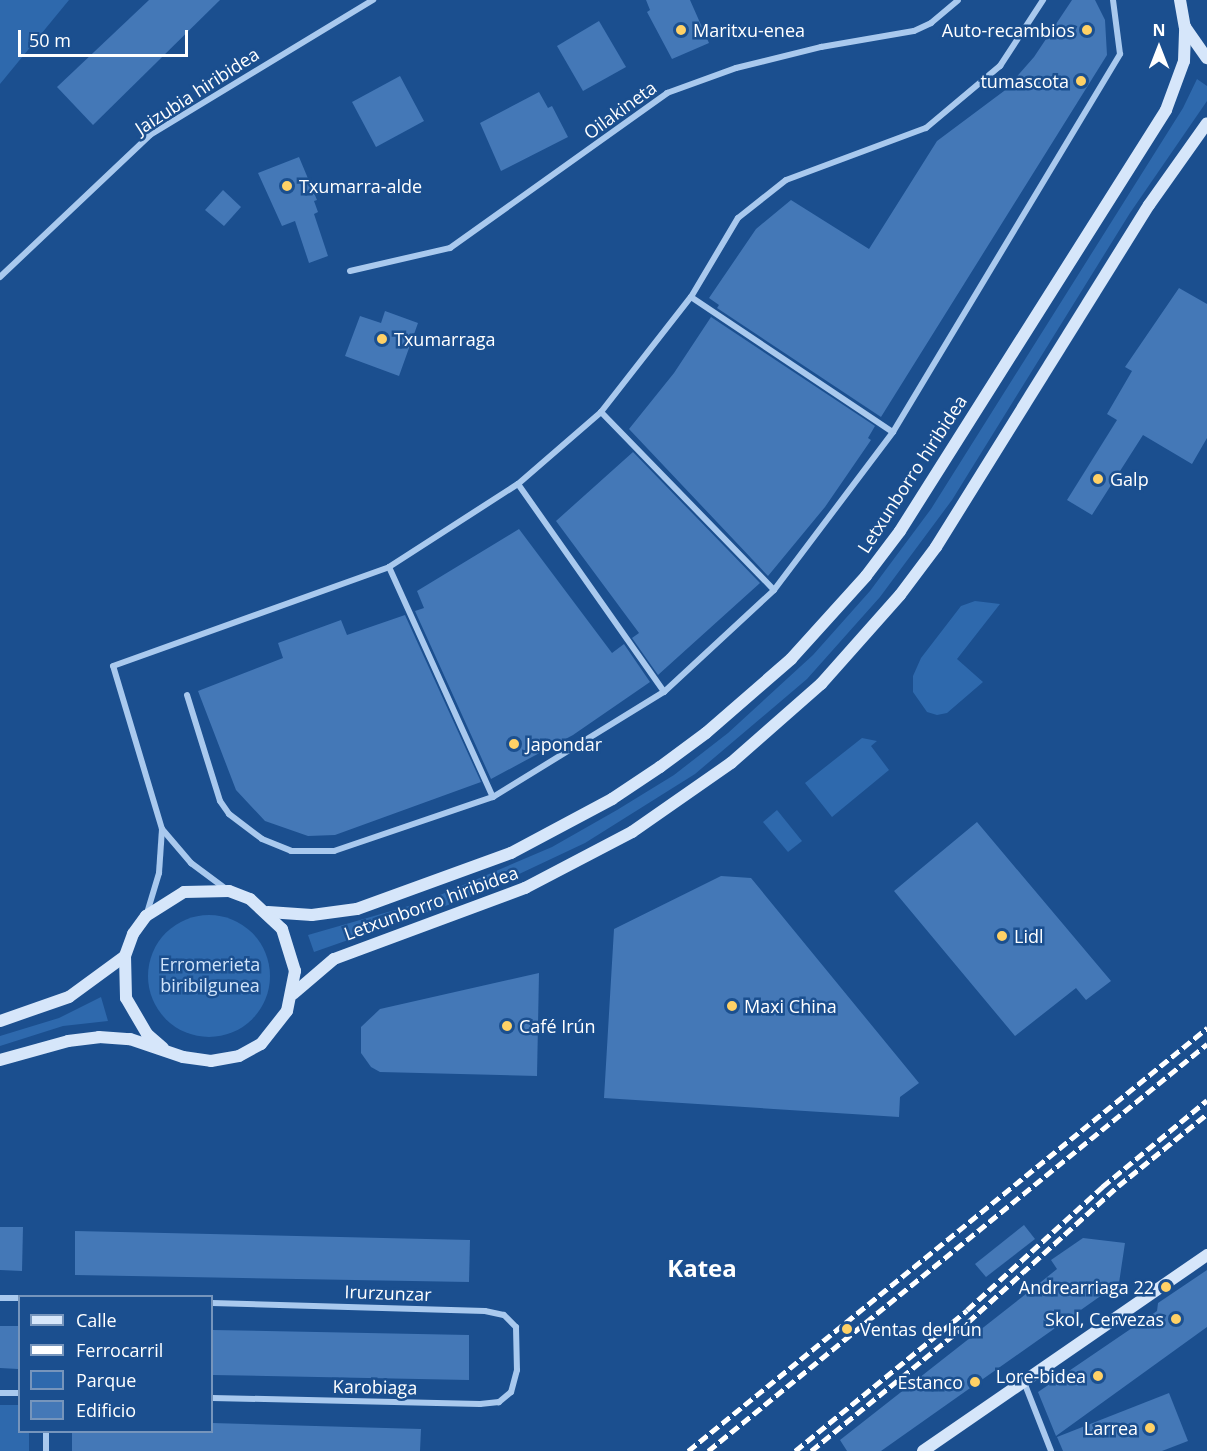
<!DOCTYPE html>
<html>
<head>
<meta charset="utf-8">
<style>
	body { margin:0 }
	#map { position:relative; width:1207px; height:1451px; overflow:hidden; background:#1b4f8f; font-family:"Open Sans",sans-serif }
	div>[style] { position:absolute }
	.green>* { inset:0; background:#2e69ad }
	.round { border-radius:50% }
	.building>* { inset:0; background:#4478b7 }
	.street>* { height:6px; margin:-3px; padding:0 3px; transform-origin:3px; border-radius:3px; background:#a9c9ee }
	.secondary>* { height:12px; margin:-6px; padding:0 6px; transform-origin:6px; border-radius:6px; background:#d6e6fa }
	.rail>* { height:4.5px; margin-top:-2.25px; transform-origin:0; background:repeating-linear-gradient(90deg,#fff 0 10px,transparent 0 14.5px) }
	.dots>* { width:16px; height:16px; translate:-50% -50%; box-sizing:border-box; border:3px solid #1b4f8f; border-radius:50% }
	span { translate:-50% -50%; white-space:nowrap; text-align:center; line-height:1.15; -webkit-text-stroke:5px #1b4f8f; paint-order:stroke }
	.poi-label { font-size:18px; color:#fff }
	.left { translate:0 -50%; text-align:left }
	.right { translate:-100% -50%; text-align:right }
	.street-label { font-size:18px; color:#fff }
	.park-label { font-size:18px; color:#cfe3fa }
	.district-label { font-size:24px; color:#fff; font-weight:700 }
	.legend { position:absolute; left:18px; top:1295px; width:195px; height:138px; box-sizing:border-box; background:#1b4f8f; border:2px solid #7695bc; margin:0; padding:8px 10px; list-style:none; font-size:18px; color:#fff }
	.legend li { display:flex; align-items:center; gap:12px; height:30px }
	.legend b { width:30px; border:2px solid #7695bc }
	.north { position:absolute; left:1129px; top:18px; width:60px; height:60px; -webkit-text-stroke:4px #1b4f8f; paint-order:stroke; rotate:0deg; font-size:16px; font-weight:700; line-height:24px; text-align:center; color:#fff }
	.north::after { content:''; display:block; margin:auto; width:21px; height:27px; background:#fff; clip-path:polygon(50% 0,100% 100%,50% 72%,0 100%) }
	.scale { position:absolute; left:18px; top:30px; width:170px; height:27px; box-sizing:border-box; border:3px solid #fff; border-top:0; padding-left:8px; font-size:18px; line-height:21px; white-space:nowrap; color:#fff; -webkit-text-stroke:4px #1b4f8f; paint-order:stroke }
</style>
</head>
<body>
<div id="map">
	<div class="green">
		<i style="clip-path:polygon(0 0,69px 0,0 84px)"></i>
		<i style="clip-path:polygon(1197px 79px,1207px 86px,1207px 101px,1130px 213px,952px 500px,880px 597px,807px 679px,695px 774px,585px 843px,468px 898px,314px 952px,308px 935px,426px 901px,552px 847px,617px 810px,674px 775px,728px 733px,813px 655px,870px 591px,931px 509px,1183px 108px)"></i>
		<i style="clip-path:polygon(975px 601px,1000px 604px,957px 659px,983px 682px,947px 713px,937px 715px,927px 712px,913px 692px,913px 676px,921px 658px,961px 606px)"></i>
		<i style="clip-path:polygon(862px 738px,877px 741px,871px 746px,889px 770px,832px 817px,805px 783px)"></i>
		<i style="clip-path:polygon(777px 810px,802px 841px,788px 852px,763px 822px)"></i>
		<i class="round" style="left:148px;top:915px;width:122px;height:122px"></i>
		<i style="clip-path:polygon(101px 997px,108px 1021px,63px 1026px,0 1046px,0 1036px,59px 1018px)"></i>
		<i style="clip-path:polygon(0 1405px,19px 1405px,20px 1432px,29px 1432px,29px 1451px,0 1451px)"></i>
	</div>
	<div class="building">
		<i style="clip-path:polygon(149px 0,220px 0,93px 125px,57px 87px)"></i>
		<i style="clip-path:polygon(646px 0,690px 0,709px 43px,672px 59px,647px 12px,650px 10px)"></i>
		<i style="clip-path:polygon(1072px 0,1095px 0,1105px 20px,1107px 55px,881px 417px,717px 308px,719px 305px,709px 298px,756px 229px,791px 200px,869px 249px,937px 141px,1004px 91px,1034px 57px)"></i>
		<i style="clip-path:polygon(599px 21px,626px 67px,583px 91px,557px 46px)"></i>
		<i style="clip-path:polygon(400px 76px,424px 121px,376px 147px,352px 102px)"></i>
		<i style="clip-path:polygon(539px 92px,548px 108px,552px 106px,568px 137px,501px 171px,480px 123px)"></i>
		<i style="clip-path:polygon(299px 157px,317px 200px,314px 201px,318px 212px,314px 214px,328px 256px,309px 263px,295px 221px,282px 226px,258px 173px)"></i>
		<i style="clip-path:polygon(223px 190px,241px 207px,224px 226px,205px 210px)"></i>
		<i style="clip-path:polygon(1179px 288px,1207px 304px,1207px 438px,1192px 464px,1143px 435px,1092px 515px,1067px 500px,1117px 420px,1107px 414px,1132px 371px,1125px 367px)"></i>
		<i style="clip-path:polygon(385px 311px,418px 323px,399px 376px,345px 356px,360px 316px,381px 323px)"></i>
		<i style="clip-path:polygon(711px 317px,875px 426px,868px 438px,871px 440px,825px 507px,768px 576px,629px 429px,674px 373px)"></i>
		<i style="clip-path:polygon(633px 452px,760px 583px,658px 675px,632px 638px,639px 633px,556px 521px)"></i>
		<i style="clip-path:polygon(519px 529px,612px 653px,624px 644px,650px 682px,573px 735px,491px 779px,415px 611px,424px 608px,417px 591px)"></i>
		<i style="clip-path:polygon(405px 615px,481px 782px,335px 835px,308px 836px,265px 821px,236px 790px,198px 691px,283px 658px,278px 643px,341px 620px,347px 635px)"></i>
		<i style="clip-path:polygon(977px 822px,1111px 981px,1086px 1000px,1076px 988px,1015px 1036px,894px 891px)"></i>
		<i style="clip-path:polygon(721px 876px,751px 878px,919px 1083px,900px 1097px,899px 1117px,604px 1098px,614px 929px)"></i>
		<i style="clip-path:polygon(539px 973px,537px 1076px,380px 1072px,371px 1067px,361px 1053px,361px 1027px,380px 1009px)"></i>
		<i style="clip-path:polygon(1024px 1225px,1035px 1239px,986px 1277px,975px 1264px)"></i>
		<i style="clip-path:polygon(0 1227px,23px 1227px,22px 1271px,0 1270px)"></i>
		<i style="clip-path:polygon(75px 1231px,470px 1240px,469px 1282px,75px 1275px)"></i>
		<i style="clip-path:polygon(1083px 1238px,1125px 1243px,1119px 1283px,881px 1451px,847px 1451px,840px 1440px,1036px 1286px,1057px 1269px,1051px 1260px)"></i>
		<i style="clip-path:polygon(1207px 1270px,1207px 1327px,1056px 1436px,1038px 1392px,1157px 1311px,1158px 1303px)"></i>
		<i style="clip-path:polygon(0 1326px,19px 1326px,18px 1369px,0 1368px)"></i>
		<i style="clip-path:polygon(212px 1330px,469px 1335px,469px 1380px,212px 1375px)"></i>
		<i style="clip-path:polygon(1169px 1393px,1188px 1441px,1162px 1451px,1063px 1451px,1057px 1437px)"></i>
		<i style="clip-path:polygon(212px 1423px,421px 1429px,420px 1451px,72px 1451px,72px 1431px,212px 1431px)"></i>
	</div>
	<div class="street">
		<i style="left:350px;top:271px;width:103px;rotate:-13deg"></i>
		<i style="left:450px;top:248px;width:267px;rotate:-35.5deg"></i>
		<i style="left:667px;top:93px;width:73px;rotate:-19.9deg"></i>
		<i style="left:736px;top:68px;width:88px;rotate:-13.9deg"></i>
		<i style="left:821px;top:47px;width:94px;rotate:-9.8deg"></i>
		<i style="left:914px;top:31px;width:19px;rotate:-25deg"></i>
		<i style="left:931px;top:23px;width:35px;rotate:-40deg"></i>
		<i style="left:0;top:277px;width:207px;rotate:-43.4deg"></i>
		<i style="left:150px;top:135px;width:261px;rotate:-31.2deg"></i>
		<i style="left:691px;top:297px;width:243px;rotate:33.8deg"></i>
		<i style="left:601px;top:412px;width:248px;rotate:45.8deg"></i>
		<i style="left:518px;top:484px;width:254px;rotate:54.9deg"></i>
		<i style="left:389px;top:567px;width:252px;rotate:65.7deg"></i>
		<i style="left:187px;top:695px;width:111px;rotate:72.7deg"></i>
		<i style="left:220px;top:801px;width:16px;rotate:55deg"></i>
		<i style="left:229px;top:814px;width:41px;rotate:37.1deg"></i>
		<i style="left:262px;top:839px;width:31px;rotate:22deg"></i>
		<i style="left:291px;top:851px;width:43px"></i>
		<i style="left:334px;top:851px;width:168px;rotate:-18.8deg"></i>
		<i style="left:493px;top:797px;width:201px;rotate:-31.6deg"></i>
		<i style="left:664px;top:692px;width:150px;rotate:-42.8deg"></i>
		<i style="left:774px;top:590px;width:198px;rotate:-53deg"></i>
		<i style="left:893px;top:432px;width:441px;rotate:-59deg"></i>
		<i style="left:1120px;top:54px;width:54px;rotate:-97.4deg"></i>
		<i style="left:162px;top:829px;width:45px;rotate:49.5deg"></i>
		<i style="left:191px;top:863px;width:44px;rotate:36.6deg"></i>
		<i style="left:147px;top:913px;width:42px;rotate:-73.3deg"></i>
		<i style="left:159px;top:873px;width:44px;rotate:-86.1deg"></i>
		<i style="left:162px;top:829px;width:170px;rotate:-106.7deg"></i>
		<i style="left:113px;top:666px;width:293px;rotate:-19.7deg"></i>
		<i style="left:389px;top:567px;width:153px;rotate:-32.8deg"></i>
		<i style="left:518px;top:484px;width:110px;rotate:-40.9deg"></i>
		<i style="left:601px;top:412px;width:146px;rotate:-52deg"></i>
		<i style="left:691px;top:297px;width:92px;rotate:-59.3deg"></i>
		<i style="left:738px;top:218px;width:61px;rotate:-38.4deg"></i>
		<i style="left:786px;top:180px;width:149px;rotate:-20.4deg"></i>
		<i style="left:926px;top:128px;width:97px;rotate:-40deg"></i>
		<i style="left:1000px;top:66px;width:79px;rotate:-56.9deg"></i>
		<i style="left:0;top:1298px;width:20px"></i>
		<i style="left:212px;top:1303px;width:273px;rotate:1.7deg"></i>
		<i style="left:485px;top:1311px;width:19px;rotate:12deg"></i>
		<i style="left:504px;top:1315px;width:17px;rotate:45deg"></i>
		<i style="left:516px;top:1327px;width:43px;rotate:88.7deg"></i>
		<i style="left:517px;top:1370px;width:23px;rotate:105deg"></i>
		<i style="left:511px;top:1392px;width:16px;rotate:140deg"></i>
		<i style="left:499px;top:1402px;width:19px;rotate:174deg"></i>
		<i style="left:480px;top:1404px;width:268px;rotate:-178.7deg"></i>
		<i style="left:1024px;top:1382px;width:74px;rotate:68.6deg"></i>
		<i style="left:0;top:1393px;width:20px"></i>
		<i style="left:46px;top:1451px;width:19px;rotate:-90deg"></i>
	</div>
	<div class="secondary">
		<i style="left:1180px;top:0;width:27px;rotate:80deg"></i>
		<i style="left:1185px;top:27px;width:38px;rotate:55deg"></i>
		<i style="left:268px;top:912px;width:44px;rotate:3.9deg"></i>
		<i style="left:312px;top:915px;width:45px;rotate:-7.6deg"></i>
		<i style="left:357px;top:909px;width:164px;rotate:-20deg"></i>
		<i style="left:511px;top:853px;width:115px;rotate:-28.1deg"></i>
		<i style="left:612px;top:799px;width:58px;rotate:-33.7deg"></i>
		<i style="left:660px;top:767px;width:57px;rotate:-36.5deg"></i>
		<i style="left:706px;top:733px;width:113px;rotate:-41deg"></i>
		<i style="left:791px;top:659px;width:112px;rotate:-47.9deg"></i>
		<i style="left:866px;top:576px;width:56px;rotate:-52.9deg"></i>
		<i style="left:900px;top:531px;width:498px;rotate:-57.7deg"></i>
		<i style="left:1166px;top:110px;width:52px;rotate:-69.8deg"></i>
		<i style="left:1184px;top:61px;width:34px;rotate:-88deg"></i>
		<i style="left:293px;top:994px;width:54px;rotate:-40.5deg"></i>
		<i style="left:334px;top:959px;width:204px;rotate:-20.4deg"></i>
		<i style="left:525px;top:888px;width:121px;rotate:-27.6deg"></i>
		<i style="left:632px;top:832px;width:121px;rotate:-34.9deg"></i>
		<i style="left:731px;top:763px;width:120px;rotate:-41.3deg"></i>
		<i style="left:821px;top:684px;width:119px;rotate:-48.4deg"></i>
		<i style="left:900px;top:595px;width:60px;rotate:-53.1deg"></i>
		<i style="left:936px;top:547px;width:403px;rotate:-58.1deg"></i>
		<i style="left:1149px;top:205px;width:100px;rotate:-54.7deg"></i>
		<i style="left:0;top:1021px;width:73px;rotate:-19.2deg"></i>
		<i style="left:69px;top:997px;width:69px;rotate:-36.2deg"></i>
		<i style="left:0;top:1060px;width:71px;rotate:-15.6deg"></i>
		<i style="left:68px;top:1041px;width:31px;rotate:-7deg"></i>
		<i style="left:99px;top:1037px;width:31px;rotate:4deg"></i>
		<i style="left:130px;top:1039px;width:56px;rotate:18.8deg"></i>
		<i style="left:183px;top:1057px;width:28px;rotate:8deg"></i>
		<i style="left:211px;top:1061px;width:28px;rotate:-10deg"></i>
		<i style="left:239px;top:1056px;width:25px;rotate:-29deg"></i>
		<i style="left:261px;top:1044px;width:42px;rotate:-51.8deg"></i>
		<i style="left:287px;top:1011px;width:41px;rotate:-78.7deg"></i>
		<i style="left:295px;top:971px;width:44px;rotate:-107.2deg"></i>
		<i style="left:282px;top:929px;width:44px;rotate:-136.8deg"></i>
		<i style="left:250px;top:899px;width:22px;rotate:-159deg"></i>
		<i style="left:229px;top:891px;width:45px;rotate:178.7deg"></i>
		<i style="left:184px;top:892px;width:45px;rotate:147.7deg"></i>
		<i style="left:146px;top:916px;width:22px;rotate:126deg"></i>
		<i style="left:133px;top:934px;width:23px;rotate:110deg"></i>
		<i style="left:125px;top:956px;width:42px;rotate:88.6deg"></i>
		<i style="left:126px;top:998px;width:42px;rotate:59.7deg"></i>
		<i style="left:147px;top:1034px;width:21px;rotate:41deg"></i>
		<i style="left:923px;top:1451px;width:345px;rotate:-34.6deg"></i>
	</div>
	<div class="rail">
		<i style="left:688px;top:1451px;width:670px;rotate:-39.18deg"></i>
		<i style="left:708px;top:1451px;width:644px;rotate:-39.2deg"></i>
		<i style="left:795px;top:1451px;width:222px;rotate:-39.3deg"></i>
		<i style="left:967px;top:1310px;width:183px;rotate:-42.3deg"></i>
		<i style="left:1102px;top:1187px;width:136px;rotate:-39.6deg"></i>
		<i style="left:811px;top:1451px;width:188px;rotate:-39.2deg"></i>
		<i style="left:957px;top:1332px;width:217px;rotate:-42.2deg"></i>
		<i style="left:1118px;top:1186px;width:114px;rotate:-39deg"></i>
	</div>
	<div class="dots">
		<i style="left:681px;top:30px;background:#ffd166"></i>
		<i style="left:1087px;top:30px;background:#ffd166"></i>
		<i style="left:1081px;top:81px;background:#ffd166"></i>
		<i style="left:287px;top:186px;background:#ffd166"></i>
		<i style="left:382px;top:339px;background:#ffd166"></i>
		<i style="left:1098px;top:479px;background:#ffd166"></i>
		<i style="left:514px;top:744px;background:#ffd166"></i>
		<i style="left:1002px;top:936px;background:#ffd166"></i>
		<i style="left:732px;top:1006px;background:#ffd166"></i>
		<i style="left:507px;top:1026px;background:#ffd166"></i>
		<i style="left:1166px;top:1287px;background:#ffd166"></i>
		<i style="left:1176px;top:1319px;background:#ffd166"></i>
		<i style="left:847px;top:1329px;background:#ffd166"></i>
		<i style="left:1098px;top:1376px;background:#ffd166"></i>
		<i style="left:975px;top:1382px;background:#ffd166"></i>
		<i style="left:1150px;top:1428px;background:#ffd166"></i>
	</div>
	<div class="poi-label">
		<span class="left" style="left:693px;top:30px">Maritxu-enea</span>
		<span class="right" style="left:1075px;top:30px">Auto-recambios</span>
		<span class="right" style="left:1069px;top:81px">tumascota</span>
		<span class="left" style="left:299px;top:186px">Txumarra-alde</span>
		<span class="left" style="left:394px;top:339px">Txumarraga</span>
		<span class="left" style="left:1110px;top:479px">Galp</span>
		<span class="left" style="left:526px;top:744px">Japondar</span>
		<span class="left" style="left:1014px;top:936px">Lidl</span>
		<span class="left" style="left:744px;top:1006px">Maxi China</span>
		<span class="left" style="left:519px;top:1026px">Café Irún</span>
		<span class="right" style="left:1154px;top:1287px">Andrearriaga 22</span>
		<span class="right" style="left:1164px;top:1319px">Skol, Cervezas</span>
		<span class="left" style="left:860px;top:1329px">Ventas de Irún</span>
		<span class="right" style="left:1086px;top:1376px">Lore-bidea</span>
		<span class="right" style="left:963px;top:1382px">Estanco</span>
		<span class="right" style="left:1138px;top:1428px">Larrea</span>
	</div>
	<div class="street-label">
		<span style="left:197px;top:91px;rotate:-33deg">Jaizubia hiribidea</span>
		<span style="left:620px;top:110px;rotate:-36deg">Oilakineta</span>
		<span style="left:912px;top:474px;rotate:-57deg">Letxunborro hiribidea</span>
		<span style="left:431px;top:903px;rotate:-20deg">Letxunborro hiribidea</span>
		<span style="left:388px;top:1293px;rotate:2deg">Irurzunzar</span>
		<span style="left:375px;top:1387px;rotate:1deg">Karobiaga</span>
	</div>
	<div class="park-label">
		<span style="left:210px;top:975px">Erromerieta<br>biribilgunea</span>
	</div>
	<div class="district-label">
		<span style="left:702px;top:1268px">Katea</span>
	</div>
	<ul class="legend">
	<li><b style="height:8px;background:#d6e6fa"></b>Calle</li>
	<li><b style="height:8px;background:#fff"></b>Ferrocarril</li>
	<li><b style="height:16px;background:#2e69ad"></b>Parque</li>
	<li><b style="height:16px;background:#4478b7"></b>Edificio</li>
	</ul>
	<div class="north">N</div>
	<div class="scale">50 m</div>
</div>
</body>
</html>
